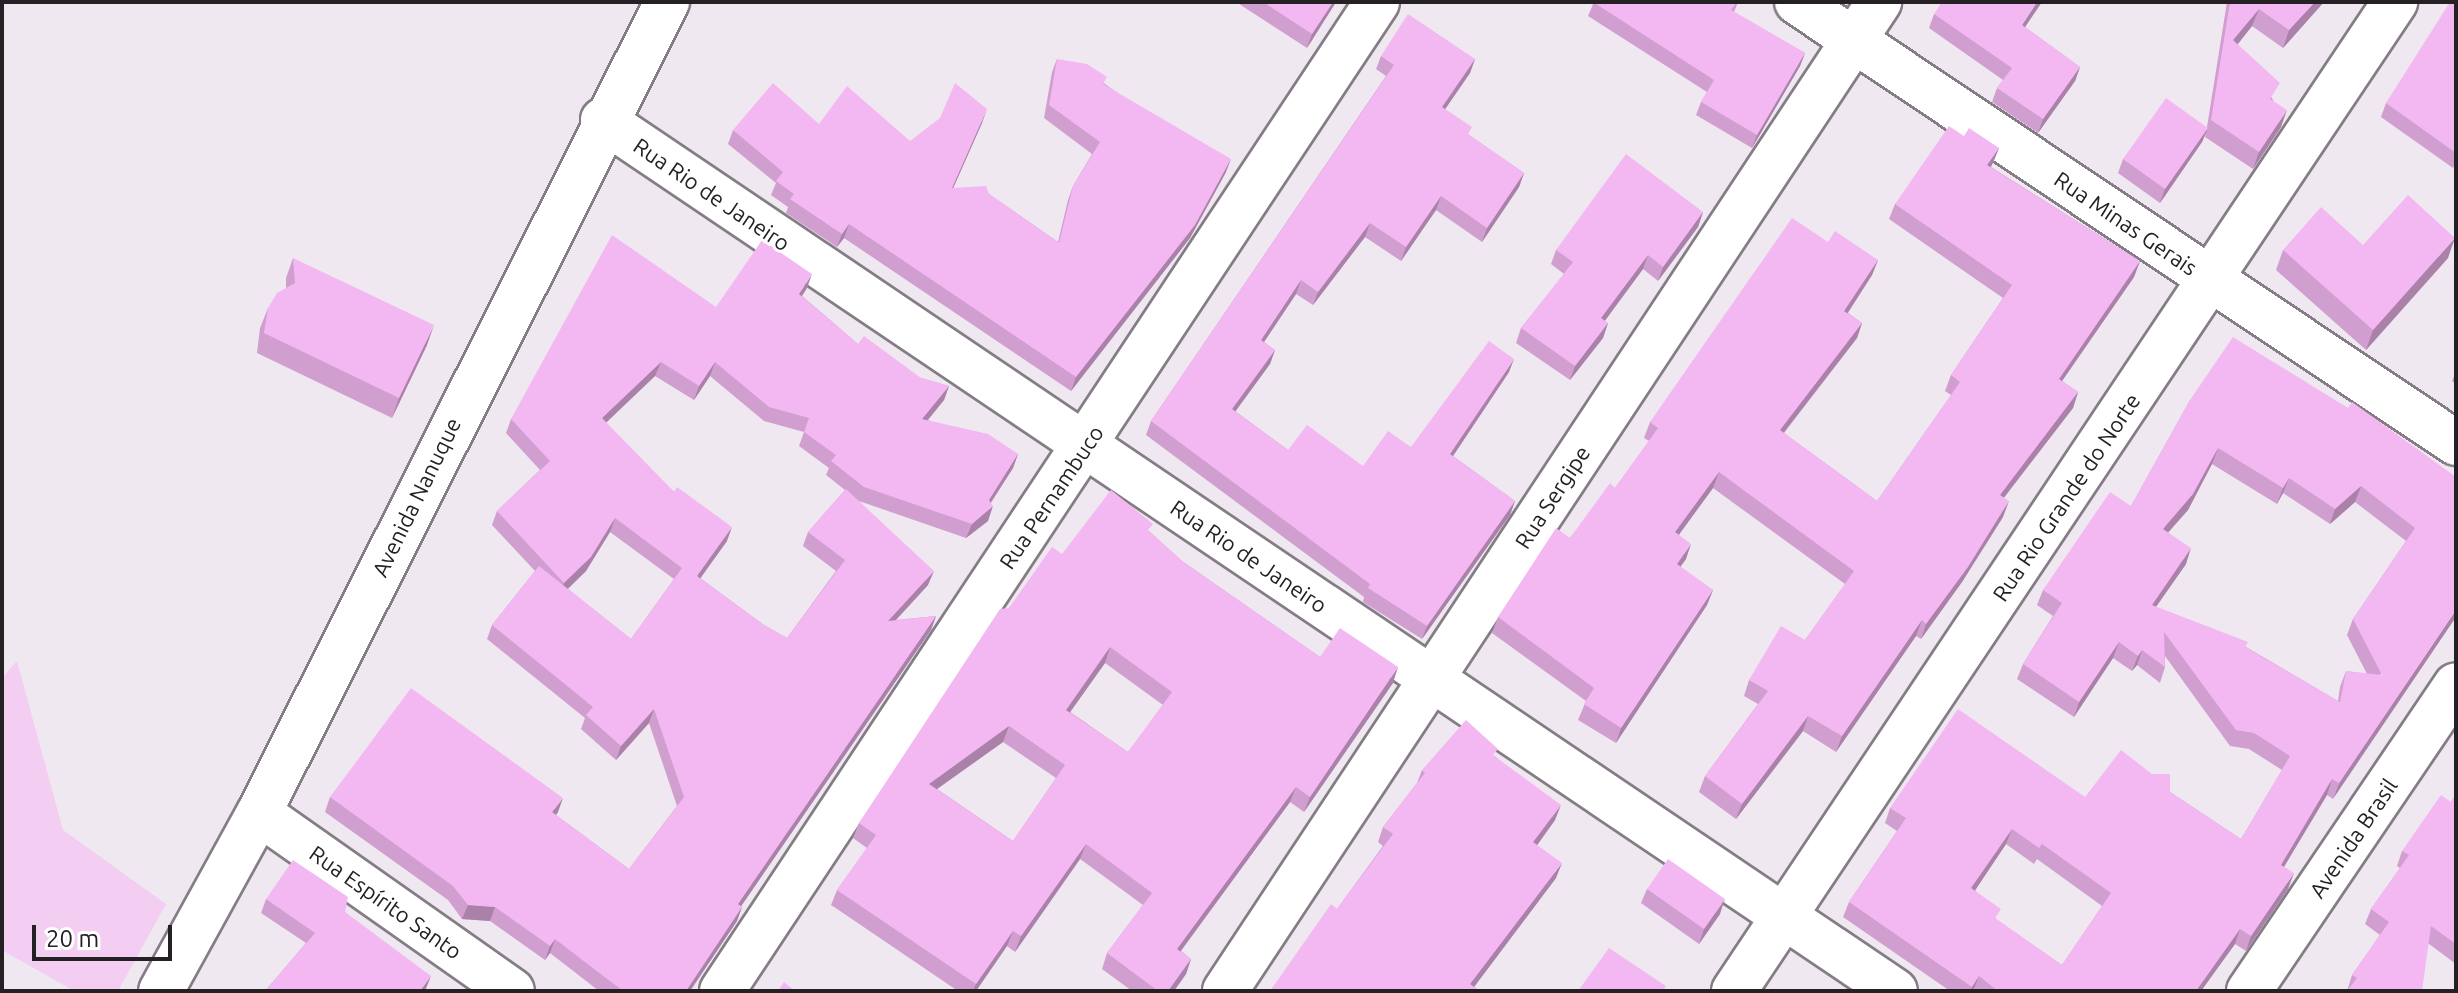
<!DOCTYPE html>
<html>
<head>
<meta charset="utf-8">
<style>
	body { margin:0 }
	#map { position:relative; width:2458px; height:993px; overflow:hidden; background:#f0e8f0; font-family:Ubuntu,sans-serif }
	div>[style] { position:absolute }
	.green>* { inset:0; background:#f3cdf2 }
	.roads { filter:drop-shadow(2px 0 #857d85) drop-shadow(-2px 0 #857d85) drop-shadow(0 2px #857d85) drop-shadow(0 -2px #857d85) }
	.minor>* { height:44px; margin:-22px; padding:0 22px; transform-origin:22px; border-radius:22px; background:#fff }
	.major>* { height:44px; margin:-22px; padding:0 22px; transform-origin:22px; border-radius:22px; background:#fff }
	.wall>* { inset:0; background:#d19ed0 }
	.shaded-wall>* { inset:0; background:#aa81a9 }
	.building>* { inset:0; background:#f3b8f2 }
	span { translate:-50% -50%; white-space:nowrap; text-align:center; line-height:1.15; -webkit-text-stroke:6px #fff; paint-order:stroke }
	.street-label { font-size:22px; color:#242023 }
	.frame { position:absolute; inset:0; border:4px solid #242023; pointer-events:none }
	.scale { position:absolute; left:32px; top:925px; width:140px; height:36px; box-sizing:border-box; border:4px solid #242023; border-top:0; padding-left:10px; font-size:24px; line-height:28px; white-space:nowrap; color:#242023; -webkit-text-stroke:6px #fff; paint-order:stroke }
</style>
</head>
<body>
<div id="map">
	<div class="green">
		<i style="clip-path:polygon(17px 661px,63px 830px,166px 904px,118px 991px,74px 991px,2px 950px,2px 678px)"></i>
	</div>
	<div class="roads">
		<div class="minor">
			<i style="left:1797px;top:2px;width:793px;rotate:33.79deg"></i>
			<i style="left:603px;top:120px;width:1558px;rotate:33.99deg"></i>
			<i style="left:259px;top:813px;width:309px;rotate:35.1deg"></i>
			<i style="left:722px;top:991px;width:1186px;rotate:-56.48deg"></i>
			<i style="left:1225px;top:991px;width:1186px;rotate:-56.52deg"></i>
			<i style="left:1734px;top:991px;width:1190px;rotate:-56.24deg"></i>
			<i style="left:2249px;top:991px;width:369px;rotate:-55.9deg"></i>
		</div>
		<div class="major">
			<i style="left:161px;top:991px;width:203px;rotate:-61.2deg"></i>
			<i style="left:259px;top:813px;width:908px;rotate:-63.29deg"></i>
		</div>
	</div>
	<div class="wall">
		<i style="clip-path:polygon(1236px 2px,1336px 2px,1307px 48px)"></i>
		<i style="clip-path:polygon(1594px 2px,1738px 2px,1734px 12px,1805px 53px,1800px 66px,1752px 148px,1696px 115px,1701px 102px,1707px 92px,1588px 16px)"></i>
		<i style="clip-path:polygon(2227px 2px,2324px 2px,2283px 48px,2252px 26px,2237px 44px,2273px 100px,2281px 127px,2253px 169px,2205px 137px,2206px 133px,2202px 142px,2160px 203px,2118px 173px,2123px 159px,2207px 127px)"></i>
		<i style="clip-path:polygon(2456px 2px,2456px 161px,2453px 168px,2381px 117px,2386px 103px)"></i>
		<i style="clip-path:polygon(1934px 14px,2025px 27px,2080px 67px,2075px 81px,2038px 133px,1992px 102px,1997px 88px,2003px 80px,1929px 28px)"></i>
		<i style="clip-path:polygon(1381px 56px,1475px 59px,1470px 73px,1445px 109px,1469px 135px,1524px 173px,1519px 187px,1482px 242px,1436px 210px,1401px 261px,1365px 237px,1313px 305px,1296px 294px,1264px 342px,1275px 350px,1270px 364px,1235px 411px,1288px 450px,1363px 466px,1411px 447px,1509px 372px,1453px 456px,1515px 501px,1510px 515px,1422px 639px,1363px 602px,1364px 597px,1146px 435px,1151px 421px,1386px 76px,1376px 69px)"></i>
		<i style="clip-path:polygon(1057px 59px,1105px 84px,1226px 172px,1190px 238px,1071px 391px,844px 238px,837px 247px,786px 213px,788px 207px,771px 195px,776px 183px,728px 144px,733px 130px,819px 124px,910px 141px,982px 123px,953px 188px,989px 194px,1058px 242px,1068px 200px,1073px 186px,1092px 154px,1044px 118px,1052px 72px)"></i>
		<i style="clip-path:polygon(1964px 136px,1999px 148px,1991px 167px,2140px 261px,2134px 277px,2062px 381px,2078px 392px,2073px 408px,2004px 498px,2003px 517px,1962px 582px,1921px 639px,1916px 636px,1836px 752px,1803px 731px,1736px 819px,1699px 792px,1705px 776px,1758px 704px,1744px 696px,1749px 680px,1805px 640px,1845px 584px,1713px 488px,1679px 534px,1686px 559px,1680px 567px,1713px 590px,1707px 605px,1616px 743px,1578px 720px,1586px 701px,1492px 633px,1498px 617px,1615px 488px,1649px 441px,1644px 438px,1650px 422px,1828px 242px,1878px 260px,1872px 275px,1848px 313px,1862px 323px,1857px 338px,1784px 433px,1877px 501px,1951px 395px,1945px 391px,1951px 375px,2003px 298px,1889px 219px,1895px 204px)"></i>
		<i style="clip-path:polygon(1703px 212px,1698px 227px,1658px 281px,1643px 269px,1604px 321px,1608px 323px,1603px 338px,1570px 380px,1516px 343px,1521px 328px,1564px 274px,1551px 264px,1556px 250px)"></i>
		<i style="clip-path:polygon(2363px 245px,2448px 258px,2366px 350px,2276px 270px,2283px 250px)"></i>
		<i style="clip-path:polygon(293px 258px,427px 345px,392px 418px,257px 353px,260px 328px,268px 308px,286px 288px,286px 278px)"></i>
		<i style="clip-path:polygon(evenodd,807px 288px,802px 296px,858px 344px,921px 378px,949px 386px,944px 400px,928px 420px,1018px 454px,1013px 468px,991px 503px,988px 521px,966px 538px,859px 501px,928px 585px,896px 620px,936px 616px,931px 630px,741px 906px,742px 907px,737px 921px,690px 991px,599px 991px,550px 953px,545px 960px,490px 921px,462px 919px,448px 900px,325px 812px,330px 797px,558px 812px,556px 815px,629px 869px,677px 806px,649px 723px,616px 760px,581px 729px,585px 718px,487px 639px,492px 625px,535px 571px,492px 525px,497px 511px,540px 470px,506px 433px,511px 419px,716px 307px,807px 288px,655px 376px,694px 400px,710px 376px,764px 421px,804px 432px,799px 446px,829px 468px,826px 475px,845px 490px,808px 532px,803px 546px,836px 571px,787px 638px,764px 625px,700px 578px,727px 541px,674px 492px,606px 423px,655px 376px,807px 288px,610px 532px,674px 579px,631px 639px,568px 589px,586px 571px,610px 532px)"></i>
		<i style="clip-path:polygon(2456px 371px,2456px 384px,2452px 381px)"></i>
		<i style="clip-path:polygon(evenodd,2190px 400px,2456px 477px,2333px 799px,2327px 795px,2284px 867px,2288px 889px,2246px 951px,2235px 944px,2201px 991px,1950px 991px,1843px 917px,1849px 902px,1897px 831px,1885px 823px,1890px 808px,2170px 792px,2241px 839px,2282px 770px,2249px 749px,2230px 746px,2165px 656px,2165px 667px,2160px 683px,2137px 665px,2132px 671px,2113px 658px,2074px 717px,2017px 679px,2023px 664px,2053px 616px,2037px 605px,2043px 590px,2131px 506px,2190px 400px,2212px 464px,2277px 504px,2283px 493px,2330px 524px,2355px 502px,2406px 541px,2353px 619px,2347px 635px,2367px 674px,2346px 671px,2340px 687px,2338px 701px,2246px 647px,2156px 607px,2186px 564px,2168px 532px,2188px 510px,2212px 464px,2190px 400px,2006px 844px,2034px 864px,2037px 859px,2102px 906px,2062px 965px,1997px 920px,1975px 890px,2006px 844px)"></i>
		<i style="clip-path:polygon(evenodd,1150px 532px,1182px 561px,1320px 657px,1393px 683px,1304px 812px,1290px 802px,1181px 951px,1191px 959px,1186px 974px,1174px 991px,1132px 991px,1102px 969px,1107px 953px,1143px 905px,1080px 859px,1015px 952px,1007px 946px,976px 991px,958px 991px,831px 905px,837px 890px,867px 848px,853px 838px,859px 823px,1009px 608px,1062px 554px,1150px 532px,1105px 663px,1163px 705px,1128px 752px,1070px 712px,1105px 663px,1150px 532px,1003px 742px,1056px 778px,1013px 841px,937px 789px,1003px 742px)"></i>
		<i style="clip-path:polygon(1495px 756px,1555px 820px,1537px 845px,1556px 878px,1474px 987px,1477px 989px,1476px 991px,1270px 991px,1337px 909px,1383px 846px,1378px 842px,1383px 827px,1417px 783px,1422px 770px)"></i>
		<i style="clip-path:polygon(2456px 794px,2456px 964px,2429px 944px,2347px 991px,2352px 975px,2380px 935px,2365px 924px,2371px 909px,2400px 868px,2397px 866px,2402px 851px,2451px 802px)"></i>
		<i style="clip-path:polygon(1647px 889px,1720px 914px,1699px 944px,1641px 903px)"></i>
		<i style="clip-path:polygon(266px 899px,345px 912px,426px 989px,425px 991px,265px 991px,306px 943px,261px 913px)"></i>
	</div>
	<div class="shaded-wall">
		<i style="clip-path:polygon(1333px 2px,1336px 2px,1307px 48px,1312px 34px)"></i>
		<i style="clip-path:polygon(2037px 2px,2042px 2px,2017px 39px,2022px 25px)"></i>
		<i style="clip-path:polygon(2315px 2px,2324px 2px,2283px 48px,2289px 30px)"></i>
		<i style="clip-path:polygon(2259px 9px,2252px 26px,2227px 58px,2233px 40px)"></i>
		<i style="clip-path:polygon(1805px 53px,1800px 66px,1752px 148px,1757px 135px)"></i>
		<i style="clip-path:polygon(1475px 59px,1470px 73px,1437px 121px,1442px 107px)"></i>
		<i style="clip-path:polygon(2080px 67px,2075px 81px,2038px 133px,2043px 119px)"></i>
		<i style="clip-path:polygon(987px 109px,982px 123px,947px 202px,952px 188px)"></i>
		<i style="clip-path:polygon(2287px 110px,2281px 127px,2253px 169px,2259px 152px)"></i>
		<i style="clip-path:polygon(2208px 128px,2202px 142px,2160px 203px,2165px 189px)"></i>
		<i style="clip-path:polygon(1999px 148px,1993px 163px,1982px 180px,1987px 165px)"></i>
		<i style="clip-path:polygon(1231px 159px,1226px 172px,1190px 238px,1071px 391px,1076px 377px)"></i>
		<i style="clip-path:polygon(1524px 173px,1519px 187px,1482px 242px,1487px 228px)"></i>
		<i style="clip-path:polygon(1441px 196px,1436px 210px,1401px 261px,1406px 247px)"></i>
		<i style="clip-path:polygon(1703px 212px,1698px 227px,1658px 281px,1663px 267px)"></i>
		<i style="clip-path:polygon(1370px 223px,1365px 237px,1313px 305px,1318px 292px)"></i>
		<i style="clip-path:polygon(849px 224px,844px 238px,837px 247px,842px 234px)"></i>
		<i style="clip-path:polygon(2455px 238px,2448px 258px,2366px 350px,2373px 330px)"></i>
		<i style="clip-path:polygon(1648px 255px,1643px 269px,1596px 333px,1601px 318px)"></i>
		<i style="clip-path:polygon(1878px 260px,1872px 275px,1839px 326px,1844px 311px)"></i>
		<i style="clip-path:polygon(2140px 261px,2134px 277px,2053px 394px,2059px 379px)"></i>
		<i style="clip-path:polygon(812px 274px,807px 288px,794px 308px,799px 294px)"></i>
		<i style="clip-path:polygon(1301px 280px,1296px 294px,1256px 354px,1261px 340px)"></i>
		<i style="clip-path:polygon(1608px 323px,1603px 338px,1570px 380px,1575px 366px)"></i>
		<i style="clip-path:polygon(1862px 323px,1857px 338px,1774px 445px,1780px 430px)"></i>
		<i style="clip-path:polygon(434px 325px,427px 345px,392px 418px,399px 398px)"></i>
		<i style="clip-path:polygon(1275px 350px,1270px 364px,1227px 423px,1232px 409px)"></i>
		<i style="clip-path:polygon(1514px 359px,1509px 372px,1445px 468px,1450px 454px)"></i>
		<i style="clip-path:polygon(661px 362px,655px 376px,596px 432px,602px 418px)"></i>
		<i style="clip-path:polygon(715px 362px,710px 376px,694px 400px,699px 386px)"></i>
		<i style="clip-path:polygon(949px 386px,944px 400px,917px 433px,922px 419px)"></i>
		<i style="clip-path:polygon(2078px 392px,2073px 408px,1994px 510px,2000px 495px)"></i>
		<i style="clip-path:polygon(2218px 448px,2212px 464px,2188px 510px,2158px 544px,2163px 529px)"></i>
		<i style="clip-path:polygon(1018px 454px,1013px 468px,983px 514px,989px 500px)"></i>
		<i style="clip-path:polygon(1719px 472px,1713px 488px,1670px 547px,1675px 532px)"></i>
		<i style="clip-path:polygon(2289px 478px,2283px 493px,2277px 504px,2283px 488px)"></i>
		<i style="clip-path:polygon(2361px 486px,2355px 502px,2330px 524px,2335px 509px)"></i>
		<i style="clip-path:polygon(1515px 501px,1510px 515px,1422px 639px,1427px 626px)"></i>
		<i style="clip-path:polygon(2009px 501px,2003px 517px,1962px 582px,1921px 639px,1926px 624px)"></i>
		<i style="clip-path:polygon(993px 506px,988px 521px,966px 538px,972px 524px)"></i>
		<i style="clip-path:polygon(615px 518px,610px 532px,586px 571px,559px 597px,564px 583px)"></i>
		<i style="clip-path:polygon(732px 527px,727px 541px,692px 590px,697px 576px)"></i>
		<i style="clip-path:polygon(1691px 544px,1686px 559px,1671px 580px,1677px 564px)"></i>
		<i style="clip-path:polygon(2191px 548px,2186px 564px,2146px 621px,2152px 605px)"></i>
		<i style="clip-path:polygon(934px 571px,928px 585px,882px 635px,888px 621px)"></i>
		<i style="clip-path:polygon(1713px 590px,1707px 605px,1616px 743px,1621px 728px)"></i>
		<i style="clip-path:polygon(2456px 610px,2456px 617px,2333px 799px,2339px 783px)"></i>
		<i style="clip-path:polygon(936px 616px,931px 630px,733px 918px,738px 904px)"></i>
		<i style="clip-path:polygon(1922px 620px,1916px 636px,1836px 752px,1842px 736px)"></i>
		<i style="clip-path:polygon(2119px 642px,2113px 658px,2074px 717px,2079px 702px)"></i>
		<i style="clip-path:polygon(1110px 647px,1105px 663px,1061px 725px,1066px 710px)"></i>
		<i style="clip-path:polygon(2142px 650px,2137px 665px,2132px 671px,2138px 656px)"></i>
		<i style="clip-path:polygon(1398px 667px,1393px 683px,1304px 812px,1310px 797px)"></i>
		<i style="clip-path:polygon(654px 709px,649px 723px,616px 760px,621px 746px)"></i>
		<i style="clip-path:polygon(1808px 716px,1803px 731px,1736px 819px,1742px 804px)"></i>
		<i style="clip-path:polygon(1009px 726px,1003px 742px,923px 799px,929px 784px)"></i>
		<i style="clip-path:polygon(2332px 779px,2327px 795px,2276px 880px,2281px 865px)"></i>
		<i style="clip-path:polygon(1296px 787px,1290px 802px,1171px 964px,1177px 949px)"></i>
		<i style="clip-path:polygon(563px 798px,558px 812px,547px 827px,552px 812px)"></i>
		<i style="clip-path:polygon(1561px 805px,1555px 820px,1528px 858px,1533px 842px)"></i>
		<i style="clip-path:polygon(2012px 829px,2006px 844px,1966px 904px,1971px 888px)"></i>
		<i style="clip-path:polygon(1086px 844px,1080px 859px,1015px 952px,1021px 936px)"></i>
		<i style="clip-path:polygon(1562px 863px,1556px 878px,1471px 991px,1470px 984px)"></i>
		<i style="clip-path:polygon(2294px 873px,2288px 889px,2246px 951px,2251px 936px)"></i>
		<i style="clip-path:polygon(1725px 899px,1720px 914px,1699px 944px,1704px 929px)"></i>
		<i style="clip-path:polygon(468px 905px,495px 907px,490px 921px,462px 919px)"></i>
		<i style="clip-path:polygon(742px 907px,737px 921px,690px 991px,686px 991px)"></i>
		<i style="clip-path:polygon(2240px 929px,2235px 944px,2201px 991px,2196px 991px)"></i>
		<i style="clip-path:polygon(1013px 931px,1007px 946px,976px 991px,973px 991px,976px 984px)"></i>
		<i style="clip-path:polygon(555px 939px,550px 953px,545px 960px,550px 946px)"></i>
		<i style="clip-path:polygon(1191px 959px,1186px 974px,1174px 991px,1168px 991px)"></i>
		<i style="clip-path:polygon(431px 976px,425px 991px,420px 991px)"></i>
		<i style="clip-path:polygon(1979px 976px,1973px 991px,1970px 991px,1972px 987px)"></i>
	</div>
	<div class="building">
		<i style="clip-path:polygon(1263px 2px,1333px 2px,1312px 34px)"></i>
		<i style="clip-path:polygon(1593px 2px,1737px 2px,1731px 10px,1805px 53px,1757px 135px,1701px 102px,1714px 80px)"></i>
		<i style="clip-path:polygon(1942px 2px,2037px 2px,2022px 25px,2080px 67px,2043px 119px,1997px 88px,2012px 68px,1934px 14px)"></i>
		<i style="clip-path:polygon(2230px 2px,2315px 2px,2289px 30px,2259px 9px,2233px 40px,2280px 83px,2270px 99px,2287px 110px,2259px 152px,2211px 120px)"></i>
		<i style="clip-path:polygon(2450px 2px,2456px 2px,2456px 153px,2386px 103px)"></i>
		<i style="clip-path:polygon(1408px 14px,1475px 59px,1442px 107px,1472px 127px,1468px 134px,1524px 173px,1487px 228px,1441px 196px,1406px 247px,1370px 223px,1318px 292px,1301px 280px,1261px 340px,1275px 350px,1232px 409px,1288px 450px,1307px 425px,1363px 466px,1388px 431px,1411px 447px,1489px 341px,1514px 359px,1450px 454px,1515px 501px,1427px 626px,1368px 588px,1370px 584px,1151px 421px,1394px 65px,1381px 56px)"></i>
		<i style="clip-path:polygon(1057px 59px,1087px 64px,1107px 77px,1103px 84px,1231px 159px,1195px 225px,1076px 377px,849px 224px,842px 234px,790px 199px,794px 194px,776px 181px,783px 172px,733px 130px,773px 83px,819px 124px,847px 86px,910px 141px,940px 118px,955px 83px,987px 109px,952px 188px,986px 186px,989px 194px,1059px 243px,1073px 186px,1100px 142px,1049px 105px)"></i>
		<i style="clip-path:polygon(2166px 98px,2208px 128px,2165px 189px,2123px 159px)"></i>
		<i style="clip-path:polygon(1949px 126px,1964px 136px,1969px 128px,1999px 148px,1987px 165px,2140px 261px,2059px 379px,2078px 392px,2000px 495px,2009px 501px,1968px 567px,1926px 624px,1922px 620px,1842px 736px,1808px 716px,1742px 804px,1705px 776px,1768px 691px,1749px 680px,1781px 626px,1805px 640px,1854px 571px,1719px 472px,1675px 532px,1691px 544px,1677px 564px,1713px 590px,1621px 728px,1584px 704px,1594px 688px,1498px 617px,1556px 528px,1570px 538px,1610px 483px,1615px 488px,1658px 428px,1650px 422px,1792px 218px,1828px 242px,1835px 231px,1878px 260px,1844px 311px,1862px 323px,1780px 430px,1877px 501px,1960px 382px,1951px 375px,2012px 285px,1895px 204px)"></i>
		<i style="clip-path:polygon(1626px 154px,1703px 212px,1663px 267px,1648px 255px,1601px 318px,1608px 323px,1575px 366px,1521px 328px,1573px 262px,1556px 250px)"></i>
		<i style="clip-path:polygon(2408px 195px,2455px 238px,2373px 330px,2283px 250px,2321px 207px,2363px 245px)"></i>
		<i style="clip-path:polygon(612px 235px,716px 307px,762px 240px,812px 274px,799px 294px,858px 344px,864px 336px,921px 378px,949px 386px,922px 419px,988px 434px,1018px 454px,989px 500px,993px 506px,972px 524px,864px 487px,831px 461px,836px 455px,804px 432px,809px 418px,769px 407px,715px 362px,699px 386px,661px 362px,602px 418px,674px 492px,677px 487px,732px 527px,697px 576px,764px 625px,787px 638px,845px 560px,808px 532px,846px 489px,934px 571px,888px 621px,936px 616px,738px 904px,742px 907px,686px 991px,623px 991px,555px 939px,550px 946px,495px 907px,468px 905px,453px 886px,330px 797px,411px 688px,563px 798px,552px 812px,629px 869px,684px 797px,654px 709px,621px 746px,586px 715px,593px 707px,492px 625px,539px 566px,631px 639px,682px 568px,615px 518px,591px 557px,564px 583px,497px 511px,550px 461px,511px 419px)"></i>
		<i style="clip-path:polygon(293px 258px,434px 325px,399px 398px,264px 333px,268px 308px,277px 293px,295px 283px)"></i>
		<i style="clip-path:polygon(evenodd,2233px 337px,2348px 408px,2352px 402px,2456px 477px,2456px 610px,2339px 783px,2332px 779px,2281px 865px,2294px 873px,2251px 936px,2240px 929px,2196px 991px,1998px 991px,1979px 976px,1972px 987px,1849px 902px,1906px 818px,1890px 808px,1958px 709px,2085px 797px,2121px 750px,2152px 774px,2170px 774px,2170px 792px,2241px 839px,2290px 756px,2254px 733px,2236px 730px,2164px 632px,2165px 667px,2142px 650px,2138px 656px,2119px 642px,2079px 702px,2023px 664px,2062px 603px,2043px 590px,2110px 492px,2131px 506px,2190px 400px,2233px 337px,2218px 448px,2283px 488px,2289px 478px,2335px 509px,2361px 486px,2415px 528px,2353px 619px,2382px 675px,2346px 671px,2340px 702px,2245px 647px,2248px 642px,2152px 605px,2191px 548px,2163px 529px,2193px 494px,2218px 448px,2233px 337px,2012px 829px,2039px 848px,2042px 844px,2111px 893px,2062px 965px,1995px 918px,2001px 909px,1971px 888px,2012px 829px)"></i>
		<i style="clip-path:polygon(evenodd,1111px 490px,1153px 524px,1148px 530px,1182px 561px,1320px 657px,1340px 628px,1398px 667px,1310px 797px,1296px 787px,1177px 949px,1191px 959px,1168px 991px,1158px 991px,1107px 953px,1152px 893px,1086px 844px,1021px 936px,1013px 931px,976px 984px,837px 890px,876px 835px,859px 823px,1000px 609px,1009px 608px,1052px 547px,1062px 554px,1111px 490px,1110px 647px,1172px 692px,1128px 752px,1066px 710px,1110px 647px,1111px 490px,1009px 726px,1065px 765px,1013px 841px,929px 784px,1009px 726px)"></i>
		<i style="clip-path:polygon(1466px 720px,1498px 749px,1493px 755px,1561px 805px,1533px 842px,1562px 863px,1470px 984px,1477px 989px,1475px 991px,1270px 991px,1331px 904px,1337px 909px,1393px 834px,1383px 827px,1425px 773px,1422px 770px)"></i>
		<i style="clip-path:polygon(2456px 794px,2456px 944px,2431px 926px,2422px 991px,2347px 991px,2357px 978px,2352px 975px,2389px 922px,2371px 909px,2409px 855px,2402px 851px,2441px 795px,2451px 802px)"></i>
		<i style="clip-path:polygon(1668px 859px,1725px 899px,1704px 929px,1647px 889px)"></i>
		<i style="clip-path:polygon(293px 860px,348px 897px,345px 912px,431px 976px,420px 991px,265px 991px,315px 933px,266px 899px)"></i>
		<i style="clip-path:polygon(1609px 948px,1666px 986px,1663px 991px,1578px 991px)"></i>
		<i style="clip-path:polygon(784px 982px,795px 991px,778px 991px)"></i>
	</div>
	<div class="street-label">
		<span style="left:712px;top:194px;rotate:34deg">Rua Rio de Janeiro</span>
		<span style="left:2126px;top:223px;rotate:34deg">Rua Minas Gerais</span>
		<span style="left:416px;top:497px;rotate:-64deg">Avenida Nanuque</span>
		<span style="left:1051px;top:497px;rotate:-56deg">Rua Pernambuco</span>
		<span style="left:1552px;top:497px;rotate:-57deg">Rua Sergipe</span>
		<span style="left:2066px;top:497px;rotate:-56deg">Rua Rio Grande do Norte</span>
		<span style="left:1249px;top:556px;rotate:34deg">Rua Rio de Janeiro</span>
		<span style="left:2353px;top:838px;rotate:-56deg">Avenida Brasil</span>
		<span style="left:386px;top:902px;rotate:35deg">Rua Espírito Santo</span>
	</div>
	<div class="frame"></div>
	<div class="scale">20 m</div>
</div>
</body>
</html>
